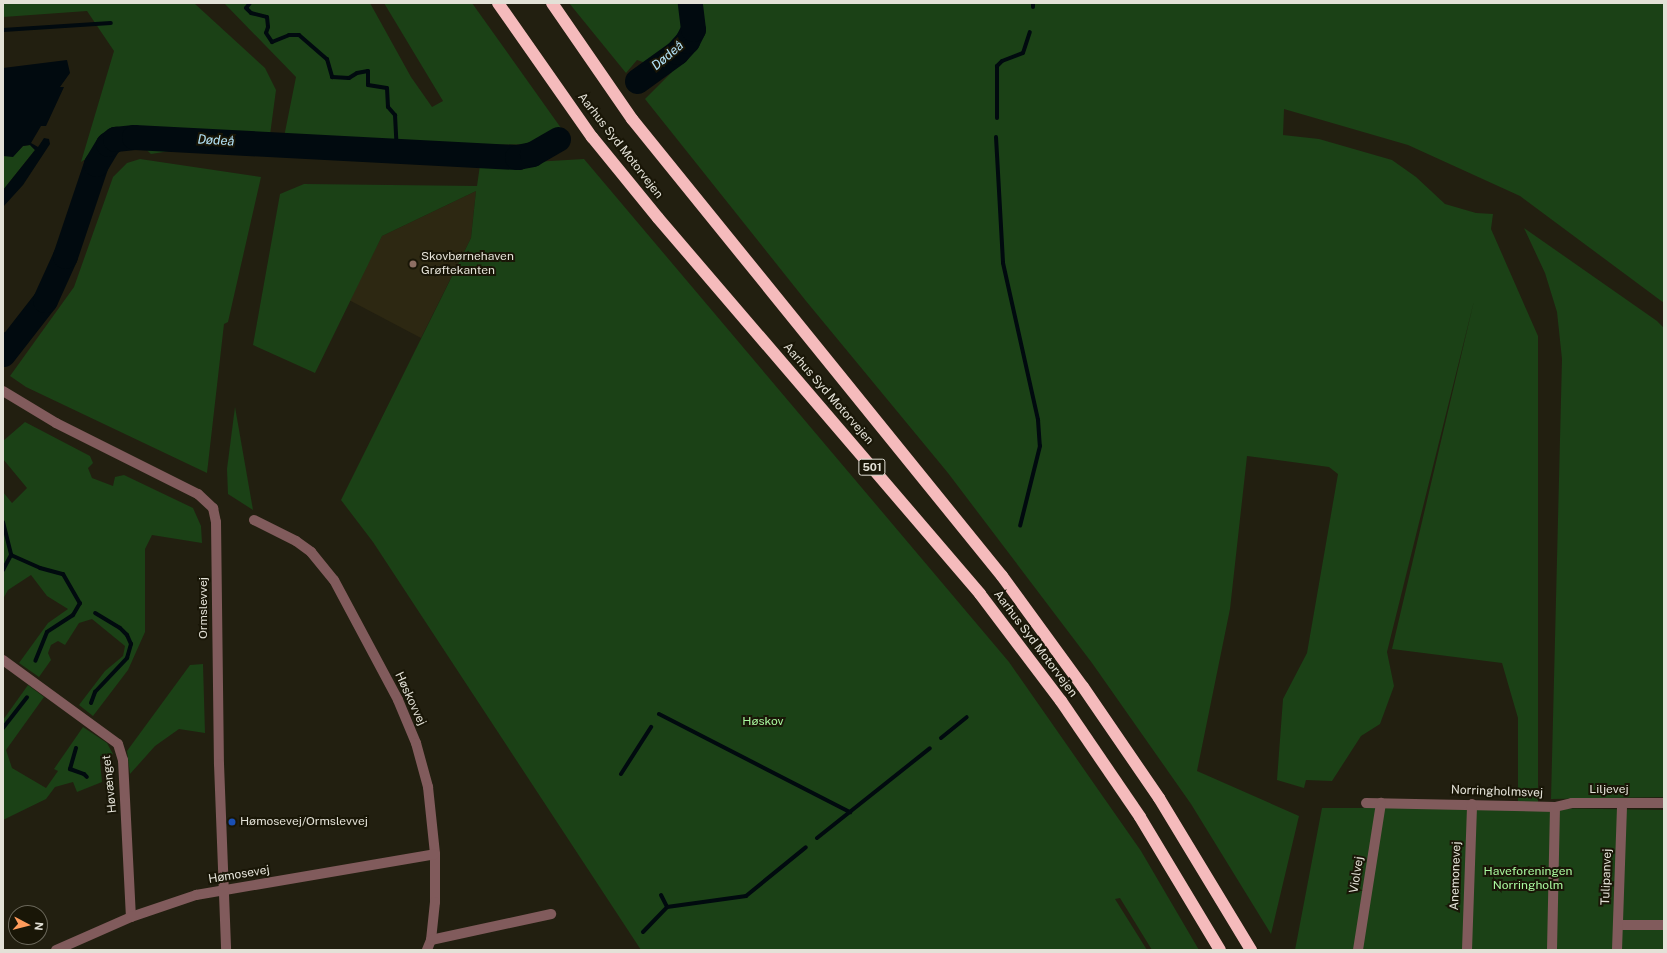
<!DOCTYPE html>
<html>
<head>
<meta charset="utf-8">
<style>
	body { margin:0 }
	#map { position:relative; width:1667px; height:953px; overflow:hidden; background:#221f10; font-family:"Public Sans",sans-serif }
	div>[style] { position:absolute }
	.built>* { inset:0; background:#2d2812 }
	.green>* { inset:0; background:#1b4116 }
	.water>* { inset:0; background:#010a0f }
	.stream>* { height:4px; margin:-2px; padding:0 2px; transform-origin:2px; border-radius:2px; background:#010a0f }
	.river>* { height:25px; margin:-12.5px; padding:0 12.5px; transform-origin:12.5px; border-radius:12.5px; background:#010a0f }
	.minor>* { height:10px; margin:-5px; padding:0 5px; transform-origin:5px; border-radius:5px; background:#815b5c }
	.tertiary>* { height:10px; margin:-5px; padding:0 5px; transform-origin:5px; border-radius:5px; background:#815b5c }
	.motorway>* { height:12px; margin:-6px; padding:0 6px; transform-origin:6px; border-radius:6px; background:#f5bbbc }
	.dots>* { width:11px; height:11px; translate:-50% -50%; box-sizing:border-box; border:2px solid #191607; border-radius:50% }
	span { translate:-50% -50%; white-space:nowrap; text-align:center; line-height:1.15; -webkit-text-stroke:4px #191607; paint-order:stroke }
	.shield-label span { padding:1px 3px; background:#191607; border:1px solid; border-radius:3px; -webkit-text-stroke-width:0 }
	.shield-label { font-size:11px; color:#e3e1d7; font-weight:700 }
	.street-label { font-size:12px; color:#e3e1d7 }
	.poi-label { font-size:12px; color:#e3e1d7 }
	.left { translate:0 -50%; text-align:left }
	.park-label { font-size:12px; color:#a9f89e }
	.water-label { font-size:13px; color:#b3e2f7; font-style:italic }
	.frame { position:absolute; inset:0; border:4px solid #e3e1d7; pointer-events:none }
	.north { position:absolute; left:8px; top:905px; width:40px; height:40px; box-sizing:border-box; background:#191607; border:1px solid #6a675a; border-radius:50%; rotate:97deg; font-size:11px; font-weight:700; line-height:16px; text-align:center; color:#e3e1d7 }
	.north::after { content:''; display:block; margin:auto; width:14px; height:18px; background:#ff9b5b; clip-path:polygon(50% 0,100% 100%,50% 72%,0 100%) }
</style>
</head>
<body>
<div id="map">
	<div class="built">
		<i style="clip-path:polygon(476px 191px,471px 238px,421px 338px,349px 300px,382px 236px)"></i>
	</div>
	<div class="green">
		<i style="clip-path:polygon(3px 3px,194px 3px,265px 68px,276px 90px,270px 135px,151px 154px,127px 131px,81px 162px,114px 51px,87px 11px,3px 17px)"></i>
		<i style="clip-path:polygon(224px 3px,370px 3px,411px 77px,432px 107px,443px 101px,384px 3px,472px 3px,561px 128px,541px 144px,469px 145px,284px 137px,296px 77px)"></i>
		<i style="clip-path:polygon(569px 3px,1664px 3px,1664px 303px,1520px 196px,1408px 145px,1284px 109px,1283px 135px,1319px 139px,1392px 160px,1416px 177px,1445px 204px,1476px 213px,1493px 214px,1491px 229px,1538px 336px,1538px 808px,1664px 810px,1664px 950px,1295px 950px,1322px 808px,1518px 808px,1518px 718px,1502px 663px,1392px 649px,1474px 301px,1387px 652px,1394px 686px,1380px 724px,1361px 736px,1332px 781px,1306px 780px,1304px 788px,1277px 780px,1283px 699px,1307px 653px,1338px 474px,1329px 467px,1247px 456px,1230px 609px,1197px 771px,1299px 816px,1271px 934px,1191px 804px,1092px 663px,948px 473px,806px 301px,645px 99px,672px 72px,637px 60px,626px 73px)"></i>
		<i style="clip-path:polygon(30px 145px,35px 150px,3px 190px,3px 156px,13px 156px,23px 146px)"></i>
		<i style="clip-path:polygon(140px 159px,261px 177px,228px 322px,224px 324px,207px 473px,26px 387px,10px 376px,74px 287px,113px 177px,127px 163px)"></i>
		<i style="clip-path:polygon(584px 159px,1009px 662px,1141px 851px,1199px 950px,1152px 950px,1120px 898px,1115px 899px,1147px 950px,641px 950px,373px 542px,341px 500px,471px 238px,476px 191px,382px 236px,315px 373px,253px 345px,280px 194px,304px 184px,477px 186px,480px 165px)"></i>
		<i style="clip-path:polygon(1524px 228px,1657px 321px,1664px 328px,1664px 797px,1551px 799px,1562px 359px,1557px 312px,1545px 273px)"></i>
		<i style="clip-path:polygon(235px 407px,253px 510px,228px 494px,227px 469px)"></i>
		<i style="clip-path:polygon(25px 422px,90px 456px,93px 463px,88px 468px,92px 478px,113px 486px,115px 477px,124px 475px,193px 508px,201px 526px,202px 543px,152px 535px,145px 549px,145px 632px,128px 670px,93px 716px,79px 705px,105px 671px,123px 656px,125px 646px,92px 619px,79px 623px,65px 645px,58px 641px,51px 645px,48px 653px,51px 660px,39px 677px,19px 663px,48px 623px,68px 609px,47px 596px,31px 575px,8px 590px,3px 599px,3px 492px,12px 503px,27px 488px,3px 459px,3px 441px)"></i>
		<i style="clip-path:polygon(203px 664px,205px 733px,179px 729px,155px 746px,130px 774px,127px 751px,190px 665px)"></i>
		<i style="clip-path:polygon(28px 685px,44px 697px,6px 750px,12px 768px,46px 788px,58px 771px,54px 769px,83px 727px,107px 743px,113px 754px,100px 760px,102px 782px,77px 792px,73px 782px,55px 787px,46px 799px,3px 820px,3px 720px)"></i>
	</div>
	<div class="water">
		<i style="clip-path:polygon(67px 60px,70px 73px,60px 87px,64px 87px,46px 126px,41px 126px,31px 143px,38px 147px,44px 138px,49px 139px,50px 144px,23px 185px,3px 207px,3px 190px,35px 150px,30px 145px,23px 146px,13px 157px,3px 156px,3px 68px)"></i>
	</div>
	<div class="stream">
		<i style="left:250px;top:3px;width:6px;rotate:129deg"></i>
		<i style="left:246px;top:8px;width:7px;rotate:45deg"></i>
		<i style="left:251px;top:13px;width:16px;rotate:14deg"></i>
		<i style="left:267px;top:17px;width:10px;rotate:84deg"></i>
		<i style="left:268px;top:27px;width:6px;rotate:108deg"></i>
		<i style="left:266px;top:33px;width:11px;rotate:56deg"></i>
		<i style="left:272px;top:42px;width:18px;rotate:-22deg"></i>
		<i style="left:289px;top:35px;width:10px"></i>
		<i style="left:299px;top:35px;width:37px;rotate:41deg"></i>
		<i style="left:327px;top:59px;width:19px;rotate:74deg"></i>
		<i style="left:332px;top:77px;width:17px;rotate:3deg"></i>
		<i style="left:349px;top:78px;width:9px;rotate:-32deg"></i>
		<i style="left:357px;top:73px;width:11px;rotate:-10deg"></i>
		<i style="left:368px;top:71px;width:14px;rotate:90deg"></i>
		<i style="left:368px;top:85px;width:19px;rotate:9deg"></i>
		<i style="left:387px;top:88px;width:19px;rotate:87deg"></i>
		<i style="left:388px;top:107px;width:11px;rotate:49deg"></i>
		<i style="left:395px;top:115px;width:36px;rotate:87deg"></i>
		<i style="left:1033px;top:7px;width:4px;rotate:-90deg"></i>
		<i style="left:3px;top:30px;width:108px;rotate:-3.7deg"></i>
		<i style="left:997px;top:118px;width:52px;rotate:-90deg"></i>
		<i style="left:997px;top:66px;width:7px;rotate:-45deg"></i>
		<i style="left:1002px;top:61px;width:22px;rotate:-21deg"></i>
		<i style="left:1023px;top:53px;width:22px;rotate:-72deg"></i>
		<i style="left:996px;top:137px;width:126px;rotate:86.8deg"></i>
		<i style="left:1003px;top:263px;width:161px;rotate:77.4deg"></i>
		<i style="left:1038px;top:420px;width:26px;rotate:86deg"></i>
		<i style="left:1040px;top:446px;width:82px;rotate:104deg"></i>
		<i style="left:3px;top:334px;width:14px;rotate:17deg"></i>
		<i style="left:3px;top:522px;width:34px;rotate:76deg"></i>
		<i style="left:11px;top:555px;width:32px;rotate:24deg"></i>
		<i style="left:40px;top:568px;width:24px;rotate:15deg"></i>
		<i style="left:63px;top:574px;width:34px;rotate:60deg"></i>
		<i style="left:80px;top:603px;width:14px;rotate:120deg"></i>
		<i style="left:73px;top:615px;width:31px;rotate:147deg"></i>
		<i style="left:47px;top:632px;width:31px;rotate:112deg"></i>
		<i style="left:3px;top:570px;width:17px;rotate:-62deg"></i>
		<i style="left:91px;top:703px;width:12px;rotate:-70deg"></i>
		<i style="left:95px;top:692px;width:47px;rotate:-46.7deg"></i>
		<i style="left:127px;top:658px;width:15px;rotate:-74deg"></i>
		<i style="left:131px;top:644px;width:10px;rotate:-114deg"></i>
		<i style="left:127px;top:635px;width:10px;rotate:-135deg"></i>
		<i style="left:120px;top:628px;width:29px;rotate:-149deg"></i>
		<i style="left:659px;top:714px;width:215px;rotate:27.2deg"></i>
		<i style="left:3px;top:728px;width:39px;rotate:-52deg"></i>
		<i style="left:941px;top:738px;width:33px;rotate:-39deg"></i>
		<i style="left:76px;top:748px;width:22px;rotate:106deg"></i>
		<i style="left:70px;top:769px;width:15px;rotate:20deg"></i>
		<i style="left:84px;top:774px;width:4px;rotate:45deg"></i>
		<i style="left:621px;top:774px;width:56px;rotate:-57.4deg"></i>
		<i style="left:817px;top:838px;width:144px;rotate:-38.5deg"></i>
		<i style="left:661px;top:895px;width:13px;rotate:63deg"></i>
		<i style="left:643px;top:932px;width:35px;rotate:-46deg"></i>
		<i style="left:667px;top:907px;width:80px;rotate:-7.9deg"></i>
		<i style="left:746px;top:896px;width:77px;rotate:-39.2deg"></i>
	</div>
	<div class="river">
		<i style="left:637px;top:81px;width:49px;rotate:-35.9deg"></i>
		<i style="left:677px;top:52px;width:15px;rotate:-48deg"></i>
		<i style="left:687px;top:41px;width:13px;rotate:-63deg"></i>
		<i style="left:693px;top:29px;width:26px;rotate:-97deg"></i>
		<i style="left:3px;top:354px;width:68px;rotate:-52.1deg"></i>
		<i style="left:45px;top:300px;width:48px;rotate:-65.6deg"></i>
		<i style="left:65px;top:256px;width:97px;rotate:-71.4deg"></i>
		<i style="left:96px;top:164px;width:23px;rotate:-59deg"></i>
		<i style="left:108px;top:144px;width:9px;rotate:-36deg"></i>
		<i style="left:115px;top:139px;width:19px;rotate:-6deg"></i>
		<i style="left:134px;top:137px;width:384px;rotate:3deg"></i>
		<i style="left:517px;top:157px;width:15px;rotate:-11deg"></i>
		<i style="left:532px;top:154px;width:30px;rotate:-30deg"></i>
	</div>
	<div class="minor">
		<i style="left:254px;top:520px;width:47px;rotate:26.6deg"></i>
		<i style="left:296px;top:541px;width:19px;rotate:36deg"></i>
		<i style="left:311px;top:552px;width:36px;rotate:51deg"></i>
		<i style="left:334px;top:580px;width:136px;rotate:61.9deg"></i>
		<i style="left:398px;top:700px;width:47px;rotate:67.3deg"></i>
		<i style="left:416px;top:743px;width:46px;rotate:74.7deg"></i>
		<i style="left:428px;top:787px;width:67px;rotate:84deg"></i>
		<i style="left:435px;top:854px;width:48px;rotate:90deg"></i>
		<i style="left:435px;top:902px;width:38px;rotate:96deg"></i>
		<i style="left:431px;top:940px;width:11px;rotate:112deg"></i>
		<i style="left:3px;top:660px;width:142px;rotate:36.1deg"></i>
		<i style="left:118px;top:744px;width:17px;rotate:73deg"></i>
		<i style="left:123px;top:760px;width:157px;rotate:87.1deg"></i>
		<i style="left:1366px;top:803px;width:189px;rotate:1.2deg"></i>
		<i style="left:1555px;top:807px;width:17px;rotate:-13deg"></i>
		<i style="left:1572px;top:803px;width:92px"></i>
		<i style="left:1618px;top:925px;width:46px"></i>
		<i style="left:431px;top:940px;width:123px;rotate:-12.2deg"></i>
		<i style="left:56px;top:950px;width:82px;rotate:-23.7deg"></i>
		<i style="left:131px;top:917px;width:69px;rotate:-18.7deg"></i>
		<i style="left:196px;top:895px;width:242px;rotate:-9.7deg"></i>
		<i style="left:1358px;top:950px;width:149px;rotate:-81.1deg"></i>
		<i style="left:1467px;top:950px;width:146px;rotate:-88deg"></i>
		<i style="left:1552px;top:950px;width:143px;rotate:-88.8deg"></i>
		<i style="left:1617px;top:950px;width:146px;rotate:-88deg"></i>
	</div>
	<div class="tertiary">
		<i style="left:3px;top:391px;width:62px;rotate:31.1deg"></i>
		<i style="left:56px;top:423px;width:159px;rotate:26.6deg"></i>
		<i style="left:198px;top:494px;width:21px;rotate:43deg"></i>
		<i style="left:213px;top:508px;width:14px;rotate:78deg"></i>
		<i style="left:216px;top:522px;width:242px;rotate:89.3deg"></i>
		<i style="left:219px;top:764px;width:186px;rotate:87.8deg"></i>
	</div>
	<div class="motorway">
		<i style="left:498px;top:3px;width:164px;rotate:55deg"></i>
		<i style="left:592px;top:137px;width:104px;rotate:50.8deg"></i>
		<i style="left:658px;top:218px;width:495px;rotate:49.4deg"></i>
		<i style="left:980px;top:594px;width:134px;rotate:52.9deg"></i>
		<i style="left:1061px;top:701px;width:140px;rotate:55.7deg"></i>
		<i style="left:1140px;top:817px;width:155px;rotate:59deg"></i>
		<i style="left:552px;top:3px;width:141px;rotate:55.4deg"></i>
		<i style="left:632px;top:119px;width:588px;rotate:51.01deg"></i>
		<i style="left:1002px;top:576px;width:137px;rotate:53.9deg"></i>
		<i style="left:1083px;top:687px;width:135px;rotate:55.6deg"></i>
		<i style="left:1159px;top:798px;width:178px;rotate:58.8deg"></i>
	</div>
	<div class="dots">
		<i style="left:413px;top:264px;background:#8d6e63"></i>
		<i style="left:232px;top:822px;background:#1a4fb4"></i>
	</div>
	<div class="shield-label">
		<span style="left:872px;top:467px">501</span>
	</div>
	<div class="street-label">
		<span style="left:620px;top:146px;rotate:52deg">Aarhus Syd Motorvejen</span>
		<span style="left:828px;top:394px;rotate:49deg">Aarhus Syd Motorvejen</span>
		<span style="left:204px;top:608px;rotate:-90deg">Ormslevvej</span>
		<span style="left:1035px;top:644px;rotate:53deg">Aarhus Syd Motorvejen</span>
		<span style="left:410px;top:699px;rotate:65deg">Høskovvej</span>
		<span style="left:110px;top:784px;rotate:-96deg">Høvænget</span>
		<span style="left:1609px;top:790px">Liljevej</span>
		<span style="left:1497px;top:792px;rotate:2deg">Norringholmsvej</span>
		<span style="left:239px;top:875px;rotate:-9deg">Hømosevej</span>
		<span style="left:1357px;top:875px;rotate:-81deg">Violvej</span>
		<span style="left:1456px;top:876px;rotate:-88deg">Anemonevej</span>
		<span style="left:1607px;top:877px;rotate:-88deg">Tulipanvej</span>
	</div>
	<div class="poi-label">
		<span class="left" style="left:421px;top:264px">Skovbørnehaven<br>Grøftekanten</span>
		<span class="left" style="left:240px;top:822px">Hømosevej/Ormslevvej</span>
	</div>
	<div class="park-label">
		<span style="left:763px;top:722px">Høskov</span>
		<span style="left:1528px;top:879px">Haveforeningen<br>Norringholm</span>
	</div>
	<div class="water-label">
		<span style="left:668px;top:56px;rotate:-40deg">Dødeå</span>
		<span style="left:216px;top:141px;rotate:3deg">Dødeå</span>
	</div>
	<div class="frame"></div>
	<div class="north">N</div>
</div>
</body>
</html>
